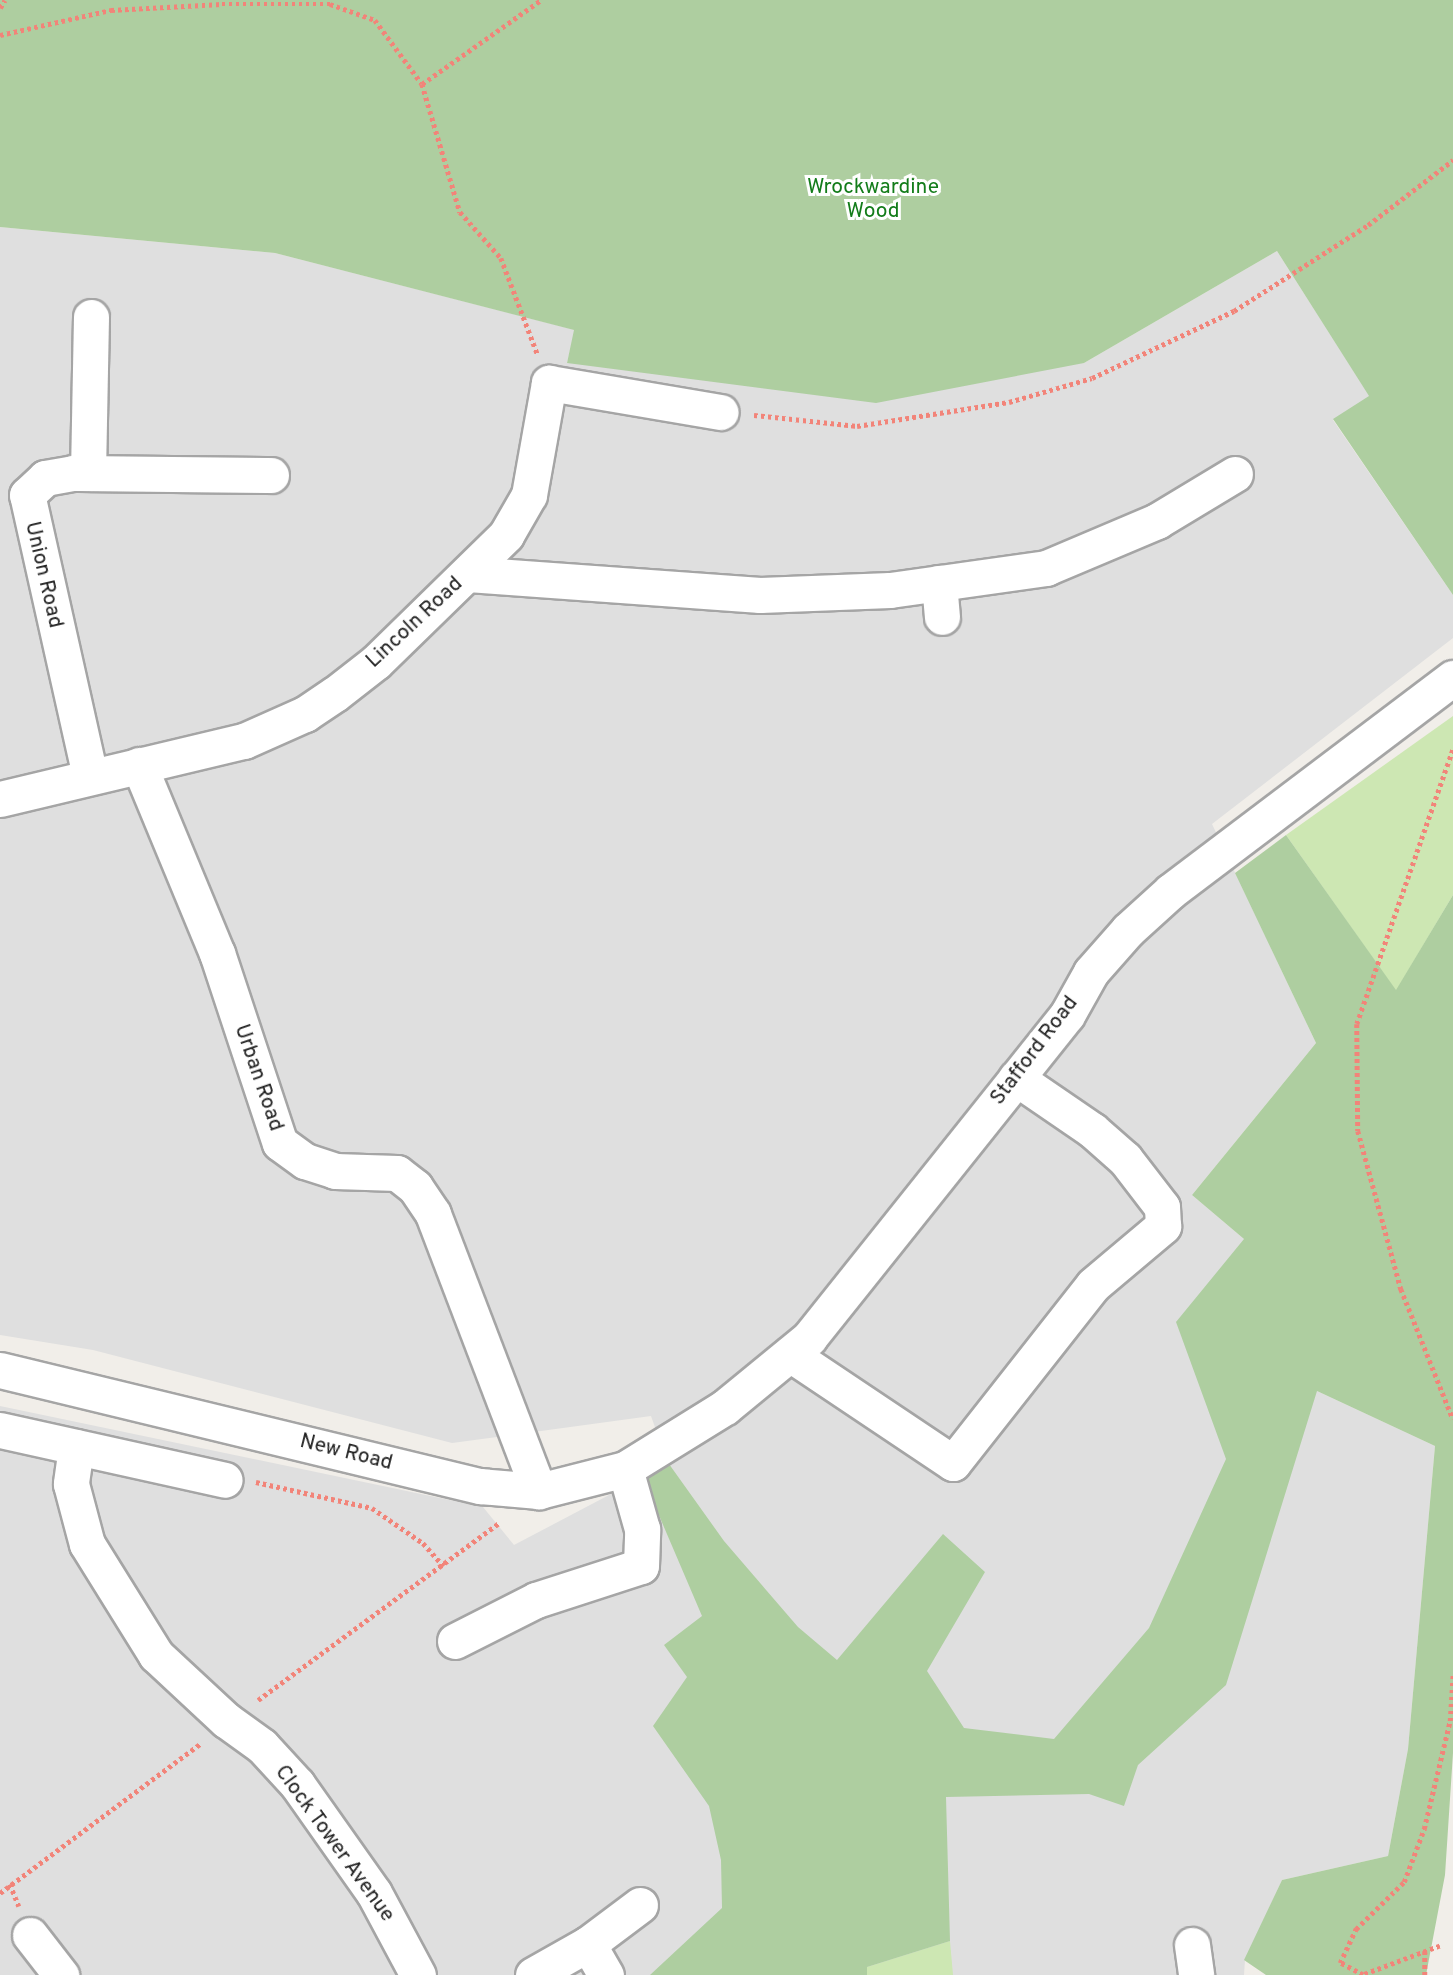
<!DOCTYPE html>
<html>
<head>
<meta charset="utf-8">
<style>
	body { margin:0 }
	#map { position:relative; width:1453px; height:1975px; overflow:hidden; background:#f1eee9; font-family:Overpass,sans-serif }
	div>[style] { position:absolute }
	.residential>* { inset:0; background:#dfdfdf }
	.grass>* { inset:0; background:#cde7b3 }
	.forest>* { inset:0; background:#aecea0 }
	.path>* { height:4.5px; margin-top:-2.25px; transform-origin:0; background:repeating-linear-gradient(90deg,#f28479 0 3.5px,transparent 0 7px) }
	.roads { filter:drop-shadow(2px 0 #a5a5a5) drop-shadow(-2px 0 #a5a5a5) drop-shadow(0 2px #a5a5a5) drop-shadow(0 -2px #a5a5a5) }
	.minor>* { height:35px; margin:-17.5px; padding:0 17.5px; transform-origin:17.5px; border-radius:17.5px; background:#fff }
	span { translate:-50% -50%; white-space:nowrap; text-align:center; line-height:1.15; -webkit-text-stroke:6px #fff; paint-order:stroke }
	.park-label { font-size:21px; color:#137c1a }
	.street-label { font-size:21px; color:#212121 }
</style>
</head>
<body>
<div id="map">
	<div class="residential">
		<i style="clip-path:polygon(0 227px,275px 253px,575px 330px,567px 363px,1084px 363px,1277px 251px,1370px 397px,1333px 420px,1453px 595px,1453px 638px,1212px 824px,1316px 1043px,1192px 1195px,1244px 1239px,1317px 1391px,1435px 1446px,1408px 1749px,1388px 1856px,1282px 1880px,1245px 1960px,1244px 1975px,0 1975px,0 1406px,483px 1507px,514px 1545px,668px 1464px,651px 1416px,452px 1443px,93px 1350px,0 1335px)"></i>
	</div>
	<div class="grass">
		<i style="clip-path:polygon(1453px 716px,1453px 895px,1396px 991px,1286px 835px)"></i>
		<i style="clip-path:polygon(950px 1941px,953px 1975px,867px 1975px,867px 1967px)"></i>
	</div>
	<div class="forest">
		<i style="clip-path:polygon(0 0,1453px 0,1453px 595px,1333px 419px,1369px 396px,1277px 251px,1084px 363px,876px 403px,567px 363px,574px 330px,275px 253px,0 227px)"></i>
		<i style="clip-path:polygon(1286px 835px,1396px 990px,1453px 895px,1453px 1753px,1445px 1875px,1426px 1975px,1266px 1975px,1244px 1960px,1282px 1880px,1388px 1856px,1408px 1749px,1435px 1446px,1317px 1391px,1226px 1685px,1138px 1765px,1124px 1806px,1089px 1794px,946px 1797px,950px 1941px,867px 1967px,867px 1975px,650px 1975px,722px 1908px,721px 1860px,709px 1806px,653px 1726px,687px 1677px,664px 1645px,702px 1616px,643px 1478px,669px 1464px,724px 1541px,798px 1627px,837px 1660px,943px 1534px,985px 1572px,927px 1671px,964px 1728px,1054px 1739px,1149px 1628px,1226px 1459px,1176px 1322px,1244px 1239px,1192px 1195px,1316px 1043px,1235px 873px)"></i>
	</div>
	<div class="path">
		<i style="left:0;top:8px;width:9px;rotate:-58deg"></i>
		<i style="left:0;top:35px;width:114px;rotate:-12.7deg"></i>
		<i style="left:111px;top:10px;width:111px;rotate:-3.1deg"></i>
		<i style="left:222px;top:4px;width:108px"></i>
		<i style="left:330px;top:4px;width:48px;rotate:19.6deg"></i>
		<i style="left:375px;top:20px;width:79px;rotate:53.7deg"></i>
		<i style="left:422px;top:84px;width:134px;rotate:73.5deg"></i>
		<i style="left:460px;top:212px;width:62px;rotate:48.3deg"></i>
		<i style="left:501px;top:258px;width:102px;rotate:69.2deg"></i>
		<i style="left:422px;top:84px;width:146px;rotate:-35.2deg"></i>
		<i style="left:754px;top:415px;width:104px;rotate:6.1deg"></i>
		<i style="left:857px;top:426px;width:154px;rotate:-9deg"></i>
		<i style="left:1009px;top:402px;width:86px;rotate:-16.1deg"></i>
		<i style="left:1092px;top:378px;width:157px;rotate:-25.3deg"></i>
		<i style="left:1234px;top:311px;width:159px;rotate:-32.7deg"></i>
		<i style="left:1368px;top:225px;width:107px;rotate:-37.4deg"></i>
		<i style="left:1453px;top:750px;width:290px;rotate:109.3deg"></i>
		<i style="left:1357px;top:1024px;width:107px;rotate:89.5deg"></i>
		<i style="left:1358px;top:1131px;width:164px;rotate:74.8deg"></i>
		<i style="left:1401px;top:1289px;width:140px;rotate:68.2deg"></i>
		<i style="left:256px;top:1482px;width:119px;rotate:12.6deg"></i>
		<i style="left:372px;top:1508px;width:62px;rotate:34.5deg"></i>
		<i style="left:423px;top:1543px;width:31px;rotate:48deg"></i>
		<i style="left:258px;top:1700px;width:299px;rotate:-36.3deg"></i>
		<i style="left:10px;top:1884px;width:24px;rotate:68deg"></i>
		<i style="left:0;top:1893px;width:251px;rotate:-36.7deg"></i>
		<i style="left:1440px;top:1946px;width:82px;rotate:159.4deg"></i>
		<i style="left:1363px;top:1975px;width:26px;rotate:-152deg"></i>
		<i style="left:1340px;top:1963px;width:38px;rotate:-65deg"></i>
		<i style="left:1356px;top:1929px;width:67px;rotate:-44.4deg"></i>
		<i style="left:1404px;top:1882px;width:57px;rotate:-69.3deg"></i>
		<i style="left:1424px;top:1829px;width:111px;rotate:-76.5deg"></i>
		<i style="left:1450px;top:1721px;width:48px;rotate:-86.4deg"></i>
		<i style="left:1425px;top:1951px;width:24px;rotate:90deg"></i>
	</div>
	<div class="roads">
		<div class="minor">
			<i style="left:88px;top:473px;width:156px;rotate:-88.9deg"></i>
			<i style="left:468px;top:574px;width:293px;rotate:4.1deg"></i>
			<i style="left:760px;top:595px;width:130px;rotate:-2.2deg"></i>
			<i style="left:890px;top:590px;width:158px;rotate:-8deg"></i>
			<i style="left:1046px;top:568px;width:121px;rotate:-22.9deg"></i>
			<i style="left:1157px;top:521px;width:91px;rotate:-31.1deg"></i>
			<i style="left:939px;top:583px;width:34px;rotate:85deg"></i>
			<i style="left:139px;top:765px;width:204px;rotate:67.5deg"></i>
			<i style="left:217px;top:953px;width:200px;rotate:71.7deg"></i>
			<i style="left:280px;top:1143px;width:31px;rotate:36deg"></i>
			<i style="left:305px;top:1161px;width:32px;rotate:18deg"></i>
			<i style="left:335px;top:1171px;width:62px;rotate:1.8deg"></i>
			<i style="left:397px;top:1173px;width:23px;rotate:38deg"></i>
			<i style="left:415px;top:1187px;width:32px;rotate:56deg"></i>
			<i style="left:433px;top:1214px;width:297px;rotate:69.1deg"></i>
			<i style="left:90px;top:776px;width:288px;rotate:-102.6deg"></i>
			<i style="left:27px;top:495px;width:25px;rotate:-43deg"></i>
			<i style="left:45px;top:478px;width:28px;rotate:-10deg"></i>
			<i style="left:73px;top:473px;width:198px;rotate:0.6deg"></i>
			<i style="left:0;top:799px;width:251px;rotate:-13.4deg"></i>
			<i style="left:244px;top:741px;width:67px;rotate:-23.9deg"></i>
			<i style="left:305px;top:714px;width:36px;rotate:-34deg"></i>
			<i style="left:335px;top:694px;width:52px;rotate:-38deg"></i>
			<i style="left:376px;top:662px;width:182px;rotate:-44.3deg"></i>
			<i style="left:506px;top:535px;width:46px;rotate:-60.1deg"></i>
			<i style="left:529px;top:495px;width:114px;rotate:-79.9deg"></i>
			<i style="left:549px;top:383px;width:174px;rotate:9.6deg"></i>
			<i style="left:790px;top:1354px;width:196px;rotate:33.8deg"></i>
			<i style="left:953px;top:1463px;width:226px;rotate:-51.8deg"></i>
			<i style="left:1093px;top:1285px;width:92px;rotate:-40.1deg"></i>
			<i style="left:1163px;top:1226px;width:19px;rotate:-93deg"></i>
			<i style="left:1162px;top:1207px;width:61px;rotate:-127.6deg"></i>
			<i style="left:1125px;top:1159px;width:44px;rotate:-138.7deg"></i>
			<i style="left:1092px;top:1130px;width:92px;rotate:-145.6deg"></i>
			<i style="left:0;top:1370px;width:494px;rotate:13.6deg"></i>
			<i style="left:480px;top:1486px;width:59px;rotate:4.8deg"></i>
			<i style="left:539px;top:1491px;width:89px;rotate:-14.3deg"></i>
			<i style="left:625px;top:1469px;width:118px;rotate:-31.8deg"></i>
			<i style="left:725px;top:1407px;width:109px;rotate:-39.4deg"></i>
			<i style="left:809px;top:1338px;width:413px;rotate:-51.4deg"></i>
			<i style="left:1067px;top:1015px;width:49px;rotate:-60.8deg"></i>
			<i style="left:1091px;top:972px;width:56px;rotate:-48.6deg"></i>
			<i style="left:1128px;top:930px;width:58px;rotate:-42.2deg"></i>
			<i style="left:1171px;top:891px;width:353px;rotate:-37.1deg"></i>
			<i style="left:0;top:1430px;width:230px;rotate:12.5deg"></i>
			<i style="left:76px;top:1447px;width:37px;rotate:98deg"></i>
			<i style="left:71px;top:1484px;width:62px;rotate:75.1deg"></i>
			<i style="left:87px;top:1544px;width:131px;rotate:58.1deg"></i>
			<i style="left:156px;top:1655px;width:96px;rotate:42.9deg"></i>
			<i style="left:226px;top:1720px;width:44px;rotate:35.8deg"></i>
			<i style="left:262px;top:1746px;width:52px;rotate:47.4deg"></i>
			<i style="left:297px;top:1784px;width:133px;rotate:54.8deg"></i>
			<i style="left:374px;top:1893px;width:93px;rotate:61.8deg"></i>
			<i style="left:455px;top:1641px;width:91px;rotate:-26.8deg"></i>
			<i style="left:536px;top:1600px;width:110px;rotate:-17.9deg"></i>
			<i style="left:641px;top:1566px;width:37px;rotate:-88deg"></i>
			<i style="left:642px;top:1529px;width:62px;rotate:-105.8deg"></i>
			<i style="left:30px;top:1935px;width:51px;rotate:52.2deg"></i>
			<i style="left:588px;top:1944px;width:36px;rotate:60deg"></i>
			<i style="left:1192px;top:1945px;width:30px;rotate:82deg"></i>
			<i style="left:533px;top:1975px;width:63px;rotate:-29.4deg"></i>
			<i style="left:588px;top:1944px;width:65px;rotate:-36.9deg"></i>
		</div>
	</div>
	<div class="park-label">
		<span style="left:873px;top:200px">Wrockwardine<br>Wood</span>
	</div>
	<div class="street-label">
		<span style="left:43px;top:575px;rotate:77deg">Union Road</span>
		<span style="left:415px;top:623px;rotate:-43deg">Lincoln Road</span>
		<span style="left:1035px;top:1051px;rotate:-53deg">Stafford Road</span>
		<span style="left:258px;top:1078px;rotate:71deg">Urban Road</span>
		<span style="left:346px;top:1453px;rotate:14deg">New Road</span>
		<span style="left:334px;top:1844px;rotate:54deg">Clock Tower Avenue</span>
	</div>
</div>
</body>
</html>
